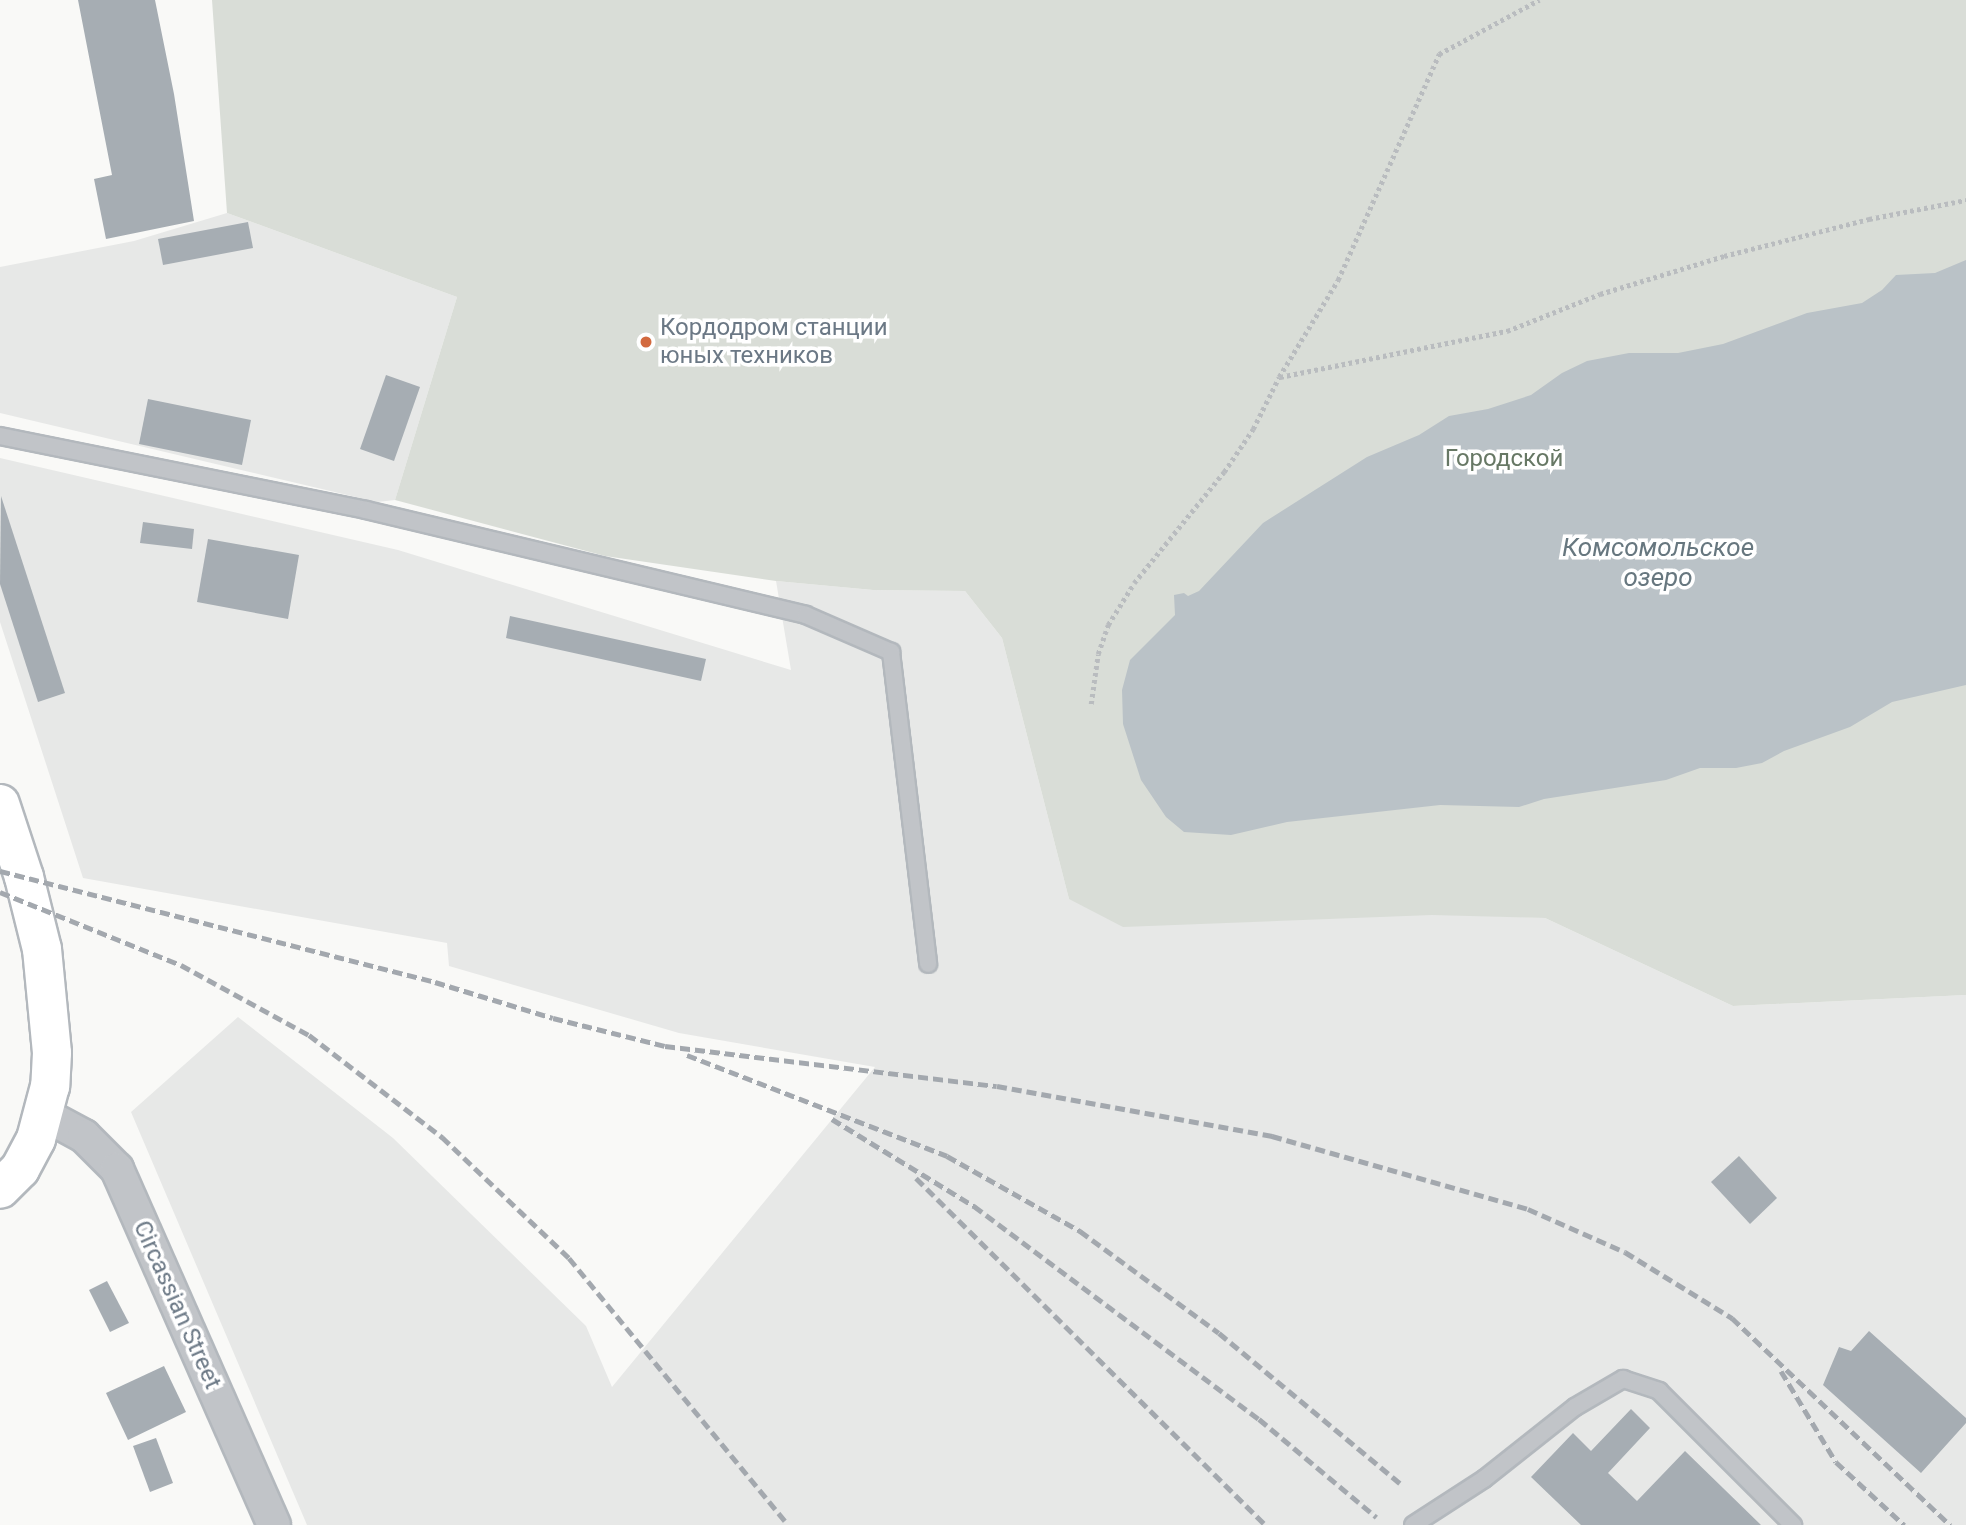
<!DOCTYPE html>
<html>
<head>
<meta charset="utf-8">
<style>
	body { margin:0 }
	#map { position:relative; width:1966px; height:1525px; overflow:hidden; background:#f9f9f7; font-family:Roboto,sans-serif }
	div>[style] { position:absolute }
	.built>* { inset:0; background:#e7e8e7 }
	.green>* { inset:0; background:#d9ddd7 }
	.water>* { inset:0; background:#bac2c7 }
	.building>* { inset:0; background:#a6adb3 }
	.path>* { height:4.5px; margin-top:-2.25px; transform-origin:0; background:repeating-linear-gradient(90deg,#b9bcbf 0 3.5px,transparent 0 7px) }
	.roads { filter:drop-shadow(2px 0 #b3b8bd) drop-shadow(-2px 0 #b3b8bd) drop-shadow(0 2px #b3b8bd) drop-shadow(0 -2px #b3b8bd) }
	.lane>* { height:16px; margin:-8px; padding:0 8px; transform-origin:8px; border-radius:8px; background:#c1c4c8 }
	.street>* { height:32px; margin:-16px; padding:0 16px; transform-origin:16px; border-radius:16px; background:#c1c4c8 }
	.secondary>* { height:38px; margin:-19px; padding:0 19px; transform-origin:19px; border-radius:19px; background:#fff }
	.rail>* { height:5px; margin-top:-2.5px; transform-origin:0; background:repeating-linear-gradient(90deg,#a3a8ae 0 10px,transparent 0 15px) }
	.dots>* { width:19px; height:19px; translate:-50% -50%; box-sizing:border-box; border:4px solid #fff; border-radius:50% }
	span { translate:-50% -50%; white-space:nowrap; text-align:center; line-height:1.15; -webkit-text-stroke:7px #fff; paint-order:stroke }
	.poi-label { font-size:24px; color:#6b7885 }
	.left { translate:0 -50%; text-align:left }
	.park-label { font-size:24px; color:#677865 }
	.street-label { font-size:24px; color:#6b7885 }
	.water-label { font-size:26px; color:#67777f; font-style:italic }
</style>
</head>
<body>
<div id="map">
	<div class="built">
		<i style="clip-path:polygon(227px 213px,457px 297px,395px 500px,377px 502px,0 413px,0 267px,134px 241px)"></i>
		<i style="clip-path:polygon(0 458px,398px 550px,791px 670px,776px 581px,873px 590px,965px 591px,1002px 638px,1069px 899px,1545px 918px,1733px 1006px,1966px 995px,1966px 1525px,307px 1525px,131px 1112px,238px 1017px,393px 1138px,586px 1326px,612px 1387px,875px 1067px,679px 1033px,449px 966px,447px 943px,83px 878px,0 622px)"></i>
	</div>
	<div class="green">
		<i style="clip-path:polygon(212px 0,1966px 0,1966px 995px,1733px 1006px,1545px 918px,1432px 915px,1123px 927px,1069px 899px,1002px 638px,965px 591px,873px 590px,776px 581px,605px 556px,395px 500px,457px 297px,227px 213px)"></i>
	</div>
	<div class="water">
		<i style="clip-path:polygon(1966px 260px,1966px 685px,1892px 702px,1850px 727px,1784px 751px,1762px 763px,1736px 768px,1700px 768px,1666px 780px,1544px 799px,1519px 807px,1440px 805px,1287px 822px,1231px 835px,1184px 832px,1166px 817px,1141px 780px,1123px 724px,1122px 690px,1130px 660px,1175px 615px,1174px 595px,1184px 593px,1188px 596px,1199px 591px,1263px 523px,1296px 502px,1367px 457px,1419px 435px,1449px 416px,1488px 409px,1531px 395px,1562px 373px,1587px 361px,1629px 353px,1678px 353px,1723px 344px,1807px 313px,1862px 303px,1882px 290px,1896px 275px,1935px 273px)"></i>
	</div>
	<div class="building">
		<i style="clip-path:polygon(78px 0,155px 0,174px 94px,194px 221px,106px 239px,94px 179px,112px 175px)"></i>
		<i style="clip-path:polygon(248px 222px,253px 248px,163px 265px,158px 239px)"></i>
		<i style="clip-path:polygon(386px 375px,420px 387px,394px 461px,360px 449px)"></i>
		<i style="clip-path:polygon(148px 399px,251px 420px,242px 465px,139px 444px)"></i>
		<i style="clip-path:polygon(1px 496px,65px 693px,38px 702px,0 584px)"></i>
		<i style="clip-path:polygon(143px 522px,194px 529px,192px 549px,140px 543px)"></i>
		<i style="clip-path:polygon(208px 539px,299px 555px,288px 619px,197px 602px)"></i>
		<i style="clip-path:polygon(510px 616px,706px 659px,701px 681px,506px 638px)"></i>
		<i style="clip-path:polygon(1739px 1156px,1777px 1198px,1750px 1224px,1711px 1182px)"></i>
		<i style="clip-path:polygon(107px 1281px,129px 1323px,110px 1332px,89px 1290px)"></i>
		<i style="clip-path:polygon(1869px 1331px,1966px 1418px,1966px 1423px,1921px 1473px,1823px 1385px,1839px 1347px,1851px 1351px)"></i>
		<i style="clip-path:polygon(164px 1366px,186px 1412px,128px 1440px,106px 1393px)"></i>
		<i style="clip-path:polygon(1631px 1409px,1650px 1428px,1608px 1473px,1637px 1501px,1685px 1451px,1761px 1525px,1581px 1525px,1531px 1477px,1573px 1433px,1591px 1451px)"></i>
		<i style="clip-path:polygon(156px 1438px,173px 1483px,150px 1492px,133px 1446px)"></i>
	</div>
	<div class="path">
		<i style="left:1280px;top:377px;width:232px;rotate:-11.5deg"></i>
		<i style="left:1507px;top:331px;width:100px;rotate:-21.7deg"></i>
		<i style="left:1600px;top:294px;width:130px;rotate:-17deg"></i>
		<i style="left:1724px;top:256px;width:150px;rotate:-14.3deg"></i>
		<i style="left:1869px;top:219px;width:99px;rotate:-11.1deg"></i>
		<i style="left:1091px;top:704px;width:50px;rotate:-82deg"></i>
		<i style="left:1098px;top:654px;width:31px;rotate:-71deg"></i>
		<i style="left:1108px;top:625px;width:49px;rotate:-58.2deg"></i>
		<i style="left:1134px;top:583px;width:143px;rotate:-51deg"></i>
		<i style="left:1224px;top:472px;width:52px;rotate:-56deg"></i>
		<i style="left:1253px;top:429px;width:58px;rotate:-63.4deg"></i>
		<i style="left:1279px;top:377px;width:114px;rotate:-58.7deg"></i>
		<i style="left:1338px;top:280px;width:248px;rotate:-65.9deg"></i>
		<i style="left:1439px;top:54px;width:114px;rotate:-28.4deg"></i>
	</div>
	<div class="roads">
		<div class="lane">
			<i style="left:0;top:436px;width:373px;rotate:11.4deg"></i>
			<i style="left:366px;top:510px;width:452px;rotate:13.4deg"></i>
			<i style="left:806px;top:615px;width:93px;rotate:23.5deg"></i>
			<i style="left:891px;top:652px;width:314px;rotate:83.2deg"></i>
			<i style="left:1413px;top:1525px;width:85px;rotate:-32.9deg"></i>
			<i style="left:1484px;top:1479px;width:116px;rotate:-38.4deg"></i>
			<i style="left:1575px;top:1407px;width:56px;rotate:-30.3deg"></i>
			<i style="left:1623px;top:1379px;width:38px;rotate:18deg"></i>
			<i style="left:1659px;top:1391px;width:190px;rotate:45deg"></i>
		</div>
		<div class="street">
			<i style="left:45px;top:1115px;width:44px;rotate:28.3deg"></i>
			<i style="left:84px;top:1136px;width:47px;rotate:45deg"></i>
			<i style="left:117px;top:1169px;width:389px;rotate:66.2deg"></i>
		</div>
		<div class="secondary">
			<i style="left:0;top:804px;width:77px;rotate:71.8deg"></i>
			<i style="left:24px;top:877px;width:74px;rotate:76deg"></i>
			<i style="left:42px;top:949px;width:104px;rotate:84.5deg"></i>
			<i style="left:52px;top:1053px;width:33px;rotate:93deg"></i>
			<i style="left:50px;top:1086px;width:55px;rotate:104.8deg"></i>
			<i style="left:36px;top:1139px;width:34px;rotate:118deg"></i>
			<i style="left:20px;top:1169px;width:28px;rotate:135deg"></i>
		</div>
	</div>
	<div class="rail">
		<i style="left:0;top:871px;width:449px;rotate:14.3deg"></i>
		<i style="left:435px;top:982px;width:123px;rotate:17deg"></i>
		<i style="left:553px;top:1018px;width:115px;rotate:14deg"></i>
		<i style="left:665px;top:1046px;width:334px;rotate:6.9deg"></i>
		<i style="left:997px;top:1086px;width:280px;rotate:10.3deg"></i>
		<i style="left:1272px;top:1136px;width:266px;rotate:15.9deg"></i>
		<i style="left:1528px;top:1209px;width:106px;rotate:23.9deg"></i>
		<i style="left:1625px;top:1252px;width:126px;rotate:31.7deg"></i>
		<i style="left:1732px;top:1318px;width:301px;rotate:43.5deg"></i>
		<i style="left:0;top:892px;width:195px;rotate:22deg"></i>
		<i style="left:181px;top:965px;width:146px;rotate:28.7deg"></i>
		<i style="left:309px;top:1035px;width:168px;rotate:37.5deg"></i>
		<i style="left:442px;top:1137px;width:175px;rotate:43.6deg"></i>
		<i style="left:569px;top:1258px;width:345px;rotate:50.6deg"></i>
		<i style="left:687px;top:1055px;width:279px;rotate:21.2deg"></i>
		<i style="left:947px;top:1156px;width:153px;rotate:29.4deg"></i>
		<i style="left:1080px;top:1231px;width:172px;rotate:36.3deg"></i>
		<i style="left:1219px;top:1333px;width:236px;rotate:39.7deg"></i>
		<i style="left:832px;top:1119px;width:167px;rotate:31.5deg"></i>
		<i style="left:974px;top:1206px;width:356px;rotate:36.8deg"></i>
		<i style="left:1259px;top:1419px;width:153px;rotate:39.9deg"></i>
		<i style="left:916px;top:1178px;width:493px;rotate:44.8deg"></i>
		<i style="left:1781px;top:1371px;width:106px;rotate:58.9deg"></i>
		<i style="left:1836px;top:1462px;width:93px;rotate:42.8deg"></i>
	</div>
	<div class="dots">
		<i style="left:646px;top:342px;background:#d2693e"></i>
	</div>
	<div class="poi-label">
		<span class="left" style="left:660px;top:342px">Кордодром станции<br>юных техников</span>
	</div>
	<div class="park-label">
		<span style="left:1504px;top:459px">Городской</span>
	</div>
	<div class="street-label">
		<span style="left:177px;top:1305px;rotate:66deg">Circassian Street</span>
	</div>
	<div class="water-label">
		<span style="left:1658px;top:563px">Комсомольское<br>озеро</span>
	</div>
</div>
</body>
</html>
